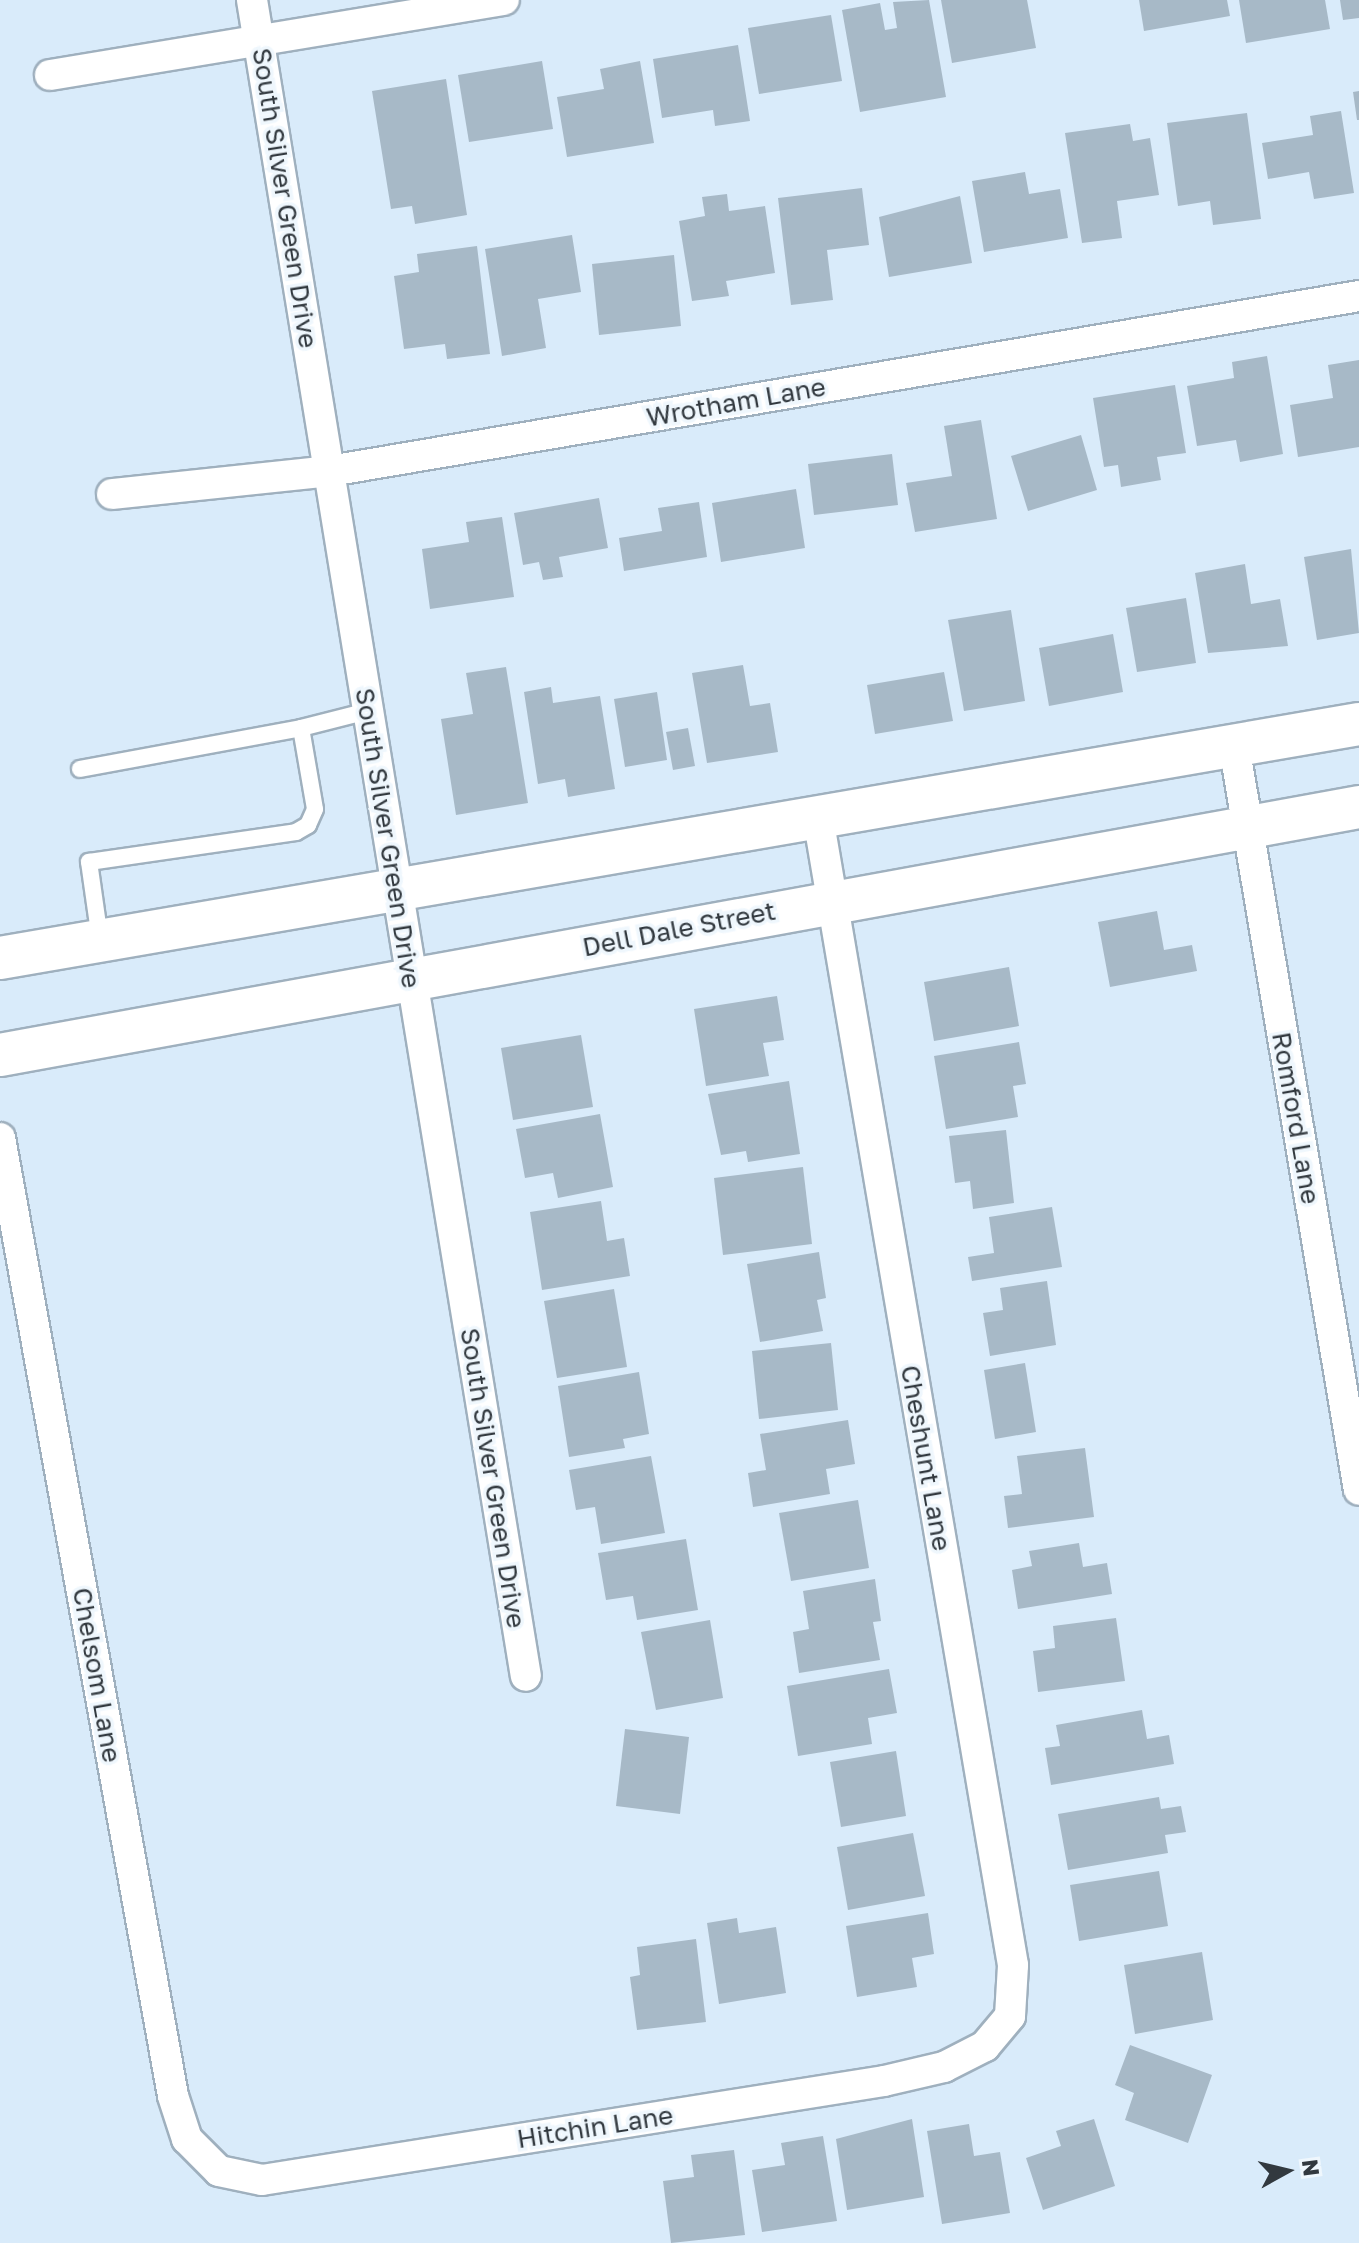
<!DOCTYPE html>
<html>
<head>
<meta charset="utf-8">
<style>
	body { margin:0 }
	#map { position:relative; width:1359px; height:2243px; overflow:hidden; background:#d9ebfa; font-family:"Golos Text",sans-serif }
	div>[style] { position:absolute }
	.building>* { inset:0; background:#a7b9c7 }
	.roads { filter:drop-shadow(2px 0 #9fb0be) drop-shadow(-2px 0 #9fb0be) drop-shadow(0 2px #9fb0be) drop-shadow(0 -2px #9fb0be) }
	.service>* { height:16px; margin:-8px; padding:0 8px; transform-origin:8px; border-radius:8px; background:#fff }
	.minor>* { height:30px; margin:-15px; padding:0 15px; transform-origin:15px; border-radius:15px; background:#fff }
	.secondary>* { height:42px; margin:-21px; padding:0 21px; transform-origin:21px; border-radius:21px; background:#fff }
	span { translate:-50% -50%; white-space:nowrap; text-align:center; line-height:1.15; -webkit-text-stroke:7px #eff7fd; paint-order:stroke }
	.street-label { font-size:26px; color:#32393f }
	.north { position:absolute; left:1247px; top:2131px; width:80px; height:80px; -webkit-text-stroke:6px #eff7fd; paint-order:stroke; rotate:82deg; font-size:22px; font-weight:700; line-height:32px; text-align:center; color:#32393f }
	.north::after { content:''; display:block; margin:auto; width:28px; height:36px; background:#32393f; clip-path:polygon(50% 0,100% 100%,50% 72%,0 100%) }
</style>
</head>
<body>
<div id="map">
	<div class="building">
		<i style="clip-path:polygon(929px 0,946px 97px,860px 112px,842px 10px,880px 3px,885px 30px,897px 28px,893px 2px)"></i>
		<i style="clip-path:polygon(941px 0,1027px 0,1036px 48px,952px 63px)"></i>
		<i style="clip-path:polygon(1139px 0,1227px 0,1230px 16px,1144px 31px)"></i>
		<i style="clip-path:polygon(1239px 0,1325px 0,1330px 29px,1246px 43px)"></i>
		<i style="clip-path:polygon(1340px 0,1359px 0,1359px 18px,1343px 20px)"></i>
		<i style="clip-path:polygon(831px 15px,842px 81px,759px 94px,748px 28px)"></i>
		<i style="clip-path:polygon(738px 45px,750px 121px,715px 126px,713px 110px,662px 118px,653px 59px)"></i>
		<i style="clip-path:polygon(542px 61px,553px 129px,469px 142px,458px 75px)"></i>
		<i style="clip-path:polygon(640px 61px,654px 143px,567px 157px,557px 97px,604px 89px,600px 69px)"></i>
		<i style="clip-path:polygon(446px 79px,467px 215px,415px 224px,412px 206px,391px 209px,372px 91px)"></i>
		<i style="clip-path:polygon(1359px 91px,1359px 120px,1357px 120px,1353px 92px)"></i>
		<i style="clip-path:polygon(1341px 111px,1354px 193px,1314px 199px,1309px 172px,1268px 179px,1262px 143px,1313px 135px,1310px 116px)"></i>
		<i style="clip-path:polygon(1247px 113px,1261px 219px,1213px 225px,1210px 201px,1178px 206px,1167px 123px)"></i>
		<i style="clip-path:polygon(1130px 124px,1133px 141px,1150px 138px,1159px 195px,1117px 201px,1122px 238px,1082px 243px,1065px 133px)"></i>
		<i style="clip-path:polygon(1025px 172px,1029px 194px,1060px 189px,1068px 238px,984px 252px,972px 181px)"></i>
		<i style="clip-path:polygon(862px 188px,869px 245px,827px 250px,833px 300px,791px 305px,778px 198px)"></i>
		<i style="clip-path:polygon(727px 194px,729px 211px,765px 206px,775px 273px,726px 281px,729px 296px,692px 301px,679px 221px,705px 216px,702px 197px)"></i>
		<i style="clip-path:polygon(960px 196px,972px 263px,889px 277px,879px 217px)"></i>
		<i style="clip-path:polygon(572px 235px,581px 292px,538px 299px,546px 348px,502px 356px,485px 249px)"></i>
		<i style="clip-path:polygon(477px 246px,490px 354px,447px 359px,445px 344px,404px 349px,394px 276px,419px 272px,417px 254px)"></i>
		<i style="clip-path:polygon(674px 255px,681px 326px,599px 335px,592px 264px)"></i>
		<i style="clip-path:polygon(1267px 356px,1283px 454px,1240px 462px,1236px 440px,1197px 446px,1187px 386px,1234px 378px,1232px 362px)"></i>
		<i style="clip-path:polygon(1359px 360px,1359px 447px,1298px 457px,1290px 405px,1333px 398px,1328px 365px)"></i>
		<i style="clip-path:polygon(1175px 385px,1186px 453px,1157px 457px,1161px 480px,1121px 487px,1118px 465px,1104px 467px,1093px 398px)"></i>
		<i style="clip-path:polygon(981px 420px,997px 519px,915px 532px,906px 483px,952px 476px,944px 426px)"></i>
		<i style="clip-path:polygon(1081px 435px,1097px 490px,1028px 511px,1011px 456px)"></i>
		<i style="clip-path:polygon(892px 454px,898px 505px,814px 515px,808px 464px)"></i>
		<i style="clip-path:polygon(796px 489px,805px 548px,721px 562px,712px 503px)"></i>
		<i style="clip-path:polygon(599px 498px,608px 548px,559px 557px,563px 577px,543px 580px,539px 562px,523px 565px,514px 513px)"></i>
		<i style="clip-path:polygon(699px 502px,707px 557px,624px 571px,619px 538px,662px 531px,658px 508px)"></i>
		<i style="clip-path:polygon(502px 517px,514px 597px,430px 609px,422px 549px,469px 542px,466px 522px)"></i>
		<i style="clip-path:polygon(1351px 549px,1359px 633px,1317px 640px,1304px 557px)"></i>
		<i style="clip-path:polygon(1245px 564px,1251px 604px,1280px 599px,1288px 646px,1208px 653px,1195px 573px)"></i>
		<i style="clip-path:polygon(1186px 598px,1196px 663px,1137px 672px,1126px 608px)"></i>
		<i style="clip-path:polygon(1011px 610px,1025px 701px,964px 711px,948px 620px)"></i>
		<i style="clip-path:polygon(1113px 634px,1123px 692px,1049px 706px,1039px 648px)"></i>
		<i style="clip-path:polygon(743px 665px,750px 706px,770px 703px,778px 752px,707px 763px,692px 673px)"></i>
		<i style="clip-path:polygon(506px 667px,528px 803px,456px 815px,441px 719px,473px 714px,466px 673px)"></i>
		<i style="clip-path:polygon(944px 672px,953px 721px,875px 734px,867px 685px)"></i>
		<i style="clip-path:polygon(551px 687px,553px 703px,600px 696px,615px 789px,568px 797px,565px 779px,538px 784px,524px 692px)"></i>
		<i style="clip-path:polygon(657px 692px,667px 760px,625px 767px,614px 699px)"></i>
		<i style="clip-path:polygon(688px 728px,695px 766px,673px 770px,666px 732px)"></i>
		<i style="clip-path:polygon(1157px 911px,1164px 950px,1192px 945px,1197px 971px,1110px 987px,1098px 922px)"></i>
		<i style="clip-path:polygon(1009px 967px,1019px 1026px,934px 1041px,924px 982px)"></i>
		<i style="clip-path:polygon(777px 996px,784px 1040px,763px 1043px,769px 1076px,706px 1086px,694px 1009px)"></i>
		<i style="clip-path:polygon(581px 1035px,593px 1107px,513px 1120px,501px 1048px)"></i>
		<i style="clip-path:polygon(1019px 1042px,1026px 1084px,1013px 1086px,1018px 1117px,946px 1129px,934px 1056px)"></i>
		<i style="clip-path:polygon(789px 1081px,800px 1154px,748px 1162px,746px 1151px,721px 1155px,708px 1094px)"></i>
		<i style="clip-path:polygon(600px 1114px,613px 1187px,558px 1198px,553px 1173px,525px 1178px,516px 1129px)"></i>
		<i style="clip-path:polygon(1006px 1130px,1014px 1203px,973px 1209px,970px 1181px,955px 1183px,949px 1136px)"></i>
		<i style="clip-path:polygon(803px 1167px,812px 1244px,723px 1255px,714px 1178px)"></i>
		<i style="clip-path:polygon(601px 1201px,607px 1241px,624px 1238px,630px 1276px,542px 1290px,530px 1212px)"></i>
		<i style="clip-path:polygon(1052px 1207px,1062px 1267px,972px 1281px,968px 1257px,994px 1253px,989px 1217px)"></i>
		<i style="clip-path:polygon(819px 1252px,826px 1298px,817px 1300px,823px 1331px,760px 1342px,747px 1264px)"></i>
		<i style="clip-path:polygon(1047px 1281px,1056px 1345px,990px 1356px,983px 1313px,1003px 1310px,1000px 1288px)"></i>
		<i style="clip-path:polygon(614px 1289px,627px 1367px,557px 1378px,544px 1301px)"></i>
		<i style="clip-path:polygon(831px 1343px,838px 1410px,759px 1419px,752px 1351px)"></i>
		<i style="clip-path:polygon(1025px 1363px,1036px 1432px,995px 1439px,984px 1370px)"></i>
		<i style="clip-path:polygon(639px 1372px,649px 1434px,623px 1439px,625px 1448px,569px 1457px,558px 1386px)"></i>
		<i style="clip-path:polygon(848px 1420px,855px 1464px,826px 1469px,830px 1494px,753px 1507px,748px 1473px,766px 1470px,760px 1434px)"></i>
		<i style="clip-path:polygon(1085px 1448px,1094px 1517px,1008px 1528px,1004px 1496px,1022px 1494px,1017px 1456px)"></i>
		<i style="clip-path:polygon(651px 1456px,665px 1533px,601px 1544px,595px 1507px,576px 1510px,569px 1470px)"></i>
		<i style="clip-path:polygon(858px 1500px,869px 1568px,791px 1581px,779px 1513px)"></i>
		<i style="clip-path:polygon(686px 1539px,698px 1610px,637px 1620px,633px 1596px,606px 1600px,598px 1553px)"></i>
		<i style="clip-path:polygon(1079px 1543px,1083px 1567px,1107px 1563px,1112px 1594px,1018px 1609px,1012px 1570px,1032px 1566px,1029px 1551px)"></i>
		<i style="clip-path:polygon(875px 1579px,881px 1621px,873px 1622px,880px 1660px,799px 1673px,793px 1632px,809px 1629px,803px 1591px)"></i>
		<i style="clip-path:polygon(1116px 1618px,1125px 1681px,1038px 1692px,1033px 1651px,1055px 1648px,1053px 1626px)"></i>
		<i style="clip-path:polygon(710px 1620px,723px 1698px,656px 1710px,641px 1632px)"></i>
		<i style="clip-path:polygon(889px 1669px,897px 1713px,868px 1718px,872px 1744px,798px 1756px,787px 1686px)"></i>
		<i style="clip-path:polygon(1142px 1710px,1147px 1739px,1169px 1735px,1174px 1764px,1051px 1785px,1045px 1748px,1060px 1746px,1056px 1725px)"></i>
		<i style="clip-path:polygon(625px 1729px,689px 1737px,680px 1814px,616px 1806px)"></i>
		<i style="clip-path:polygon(896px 1751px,906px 1816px,841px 1827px,830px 1762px)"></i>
		<i style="clip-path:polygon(1159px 1797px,1161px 1809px,1181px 1806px,1186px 1832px,1165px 1835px,1168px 1853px,1068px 1870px,1058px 1814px)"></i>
		<i style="clip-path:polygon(913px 1833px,925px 1896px,848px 1910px,837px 1847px)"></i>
		<i style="clip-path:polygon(1159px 1871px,1168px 1926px,1079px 1941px,1070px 1885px)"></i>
		<i style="clip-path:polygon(928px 1913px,934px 1954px,912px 1958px,917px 1987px,857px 1997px,846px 1926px)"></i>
		<i style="clip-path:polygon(737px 1918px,739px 1933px,776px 1927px,786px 1993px,719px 2004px,707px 1923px)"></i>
		<i style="clip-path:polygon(696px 1939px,706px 2022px,637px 2030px,630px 1977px,640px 1975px,637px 1947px)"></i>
		<i style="clip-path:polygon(1202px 1952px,1213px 2020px,1135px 2034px,1124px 1965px)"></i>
		<i style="clip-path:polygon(1130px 2045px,1212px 2075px,1188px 2143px,1125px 2120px,1134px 2093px,1115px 2085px)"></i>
		<i style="clip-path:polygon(912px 2119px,924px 2197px,847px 2210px,836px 2139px)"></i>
		<i style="clip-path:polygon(1094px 2119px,1115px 2186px,1043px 2210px,1026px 2158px,1061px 2146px,1056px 2131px)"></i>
		<i style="clip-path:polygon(969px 2124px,974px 2156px,1000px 2152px,1010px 2213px,942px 2224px,927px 2131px)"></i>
		<i style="clip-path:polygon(823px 2136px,837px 2221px,762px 2232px,752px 2170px,785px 2165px,781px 2143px)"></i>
		<i style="clip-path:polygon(734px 2150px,745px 2235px,671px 2243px,663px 2181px,694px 2177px,691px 2155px)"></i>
	</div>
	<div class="roads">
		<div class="service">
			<i style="left:80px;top:769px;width:225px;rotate:-10.5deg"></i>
			<i style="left:100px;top:939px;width:78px;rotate:-98.1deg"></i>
			<i style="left:89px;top:862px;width:209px;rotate:-8.2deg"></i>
			<i style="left:296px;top:832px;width:14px;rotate:-30deg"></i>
			<i style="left:308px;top:825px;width:17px;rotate:-66deg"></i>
			<i style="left:315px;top:809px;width:82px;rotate:-99.8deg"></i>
			<i style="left:301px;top:728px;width:69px;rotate:-14.2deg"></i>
		</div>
		<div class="minor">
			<i style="left:252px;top:0;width:1698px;rotate:80.72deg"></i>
			<i style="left:50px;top:75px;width:460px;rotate:-9.4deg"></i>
			<i style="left:112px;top:494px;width:219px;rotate:-6deg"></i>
			<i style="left:330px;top:471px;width:1044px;rotate:-9.65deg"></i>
			<i style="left:1234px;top:745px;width:755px;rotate:80.48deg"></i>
			<i style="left:0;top:1138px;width:973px;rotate:79.76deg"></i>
			<i style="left:173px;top:2096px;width:45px;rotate:72deg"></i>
			<i style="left:187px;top:2139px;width:45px;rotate:45deg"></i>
			<i style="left:219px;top:2171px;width:44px;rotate:11.8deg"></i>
			<i style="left:262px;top:2180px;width:630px;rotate:-9.04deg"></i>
			<i style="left:884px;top:2081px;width:62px;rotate:-13.1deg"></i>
			<i style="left:944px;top:2067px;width:46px;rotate:-27.1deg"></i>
			<i style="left:985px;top:2046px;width:39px;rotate:-50deg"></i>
			<i style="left:1010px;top:2016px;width:51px;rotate:-86.6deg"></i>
			<i style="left:1013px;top:1965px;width:1164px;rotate:-99.64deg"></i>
		</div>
		<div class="secondary">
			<i style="left:0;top:958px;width:1379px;rotate:-9.77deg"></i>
			<i style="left:0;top:1055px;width:1381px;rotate:-10.34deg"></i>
		</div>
	</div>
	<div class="street-label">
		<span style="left:285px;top:198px;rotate:81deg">South Silver Green Drive</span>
		<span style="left:736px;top:402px;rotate:-10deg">Wrotham Lane</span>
		<span style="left:388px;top:838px;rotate:81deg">South Silver Green Drive</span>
		<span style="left:679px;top:929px;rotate:-11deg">Dell Dale Street</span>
		<span style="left:1296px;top:1118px;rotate:80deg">Romford Lane</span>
		<span style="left:926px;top:1458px;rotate:80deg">Cheshunt Lane</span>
		<span style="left:493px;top:1478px;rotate:81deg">South Silver Green Drive</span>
		<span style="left:97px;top:1675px;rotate:80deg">Chelsom Lane</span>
		<span style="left:595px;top:2127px;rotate:-9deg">Hitchin Lane</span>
	</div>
	<div class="north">N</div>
</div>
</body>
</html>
